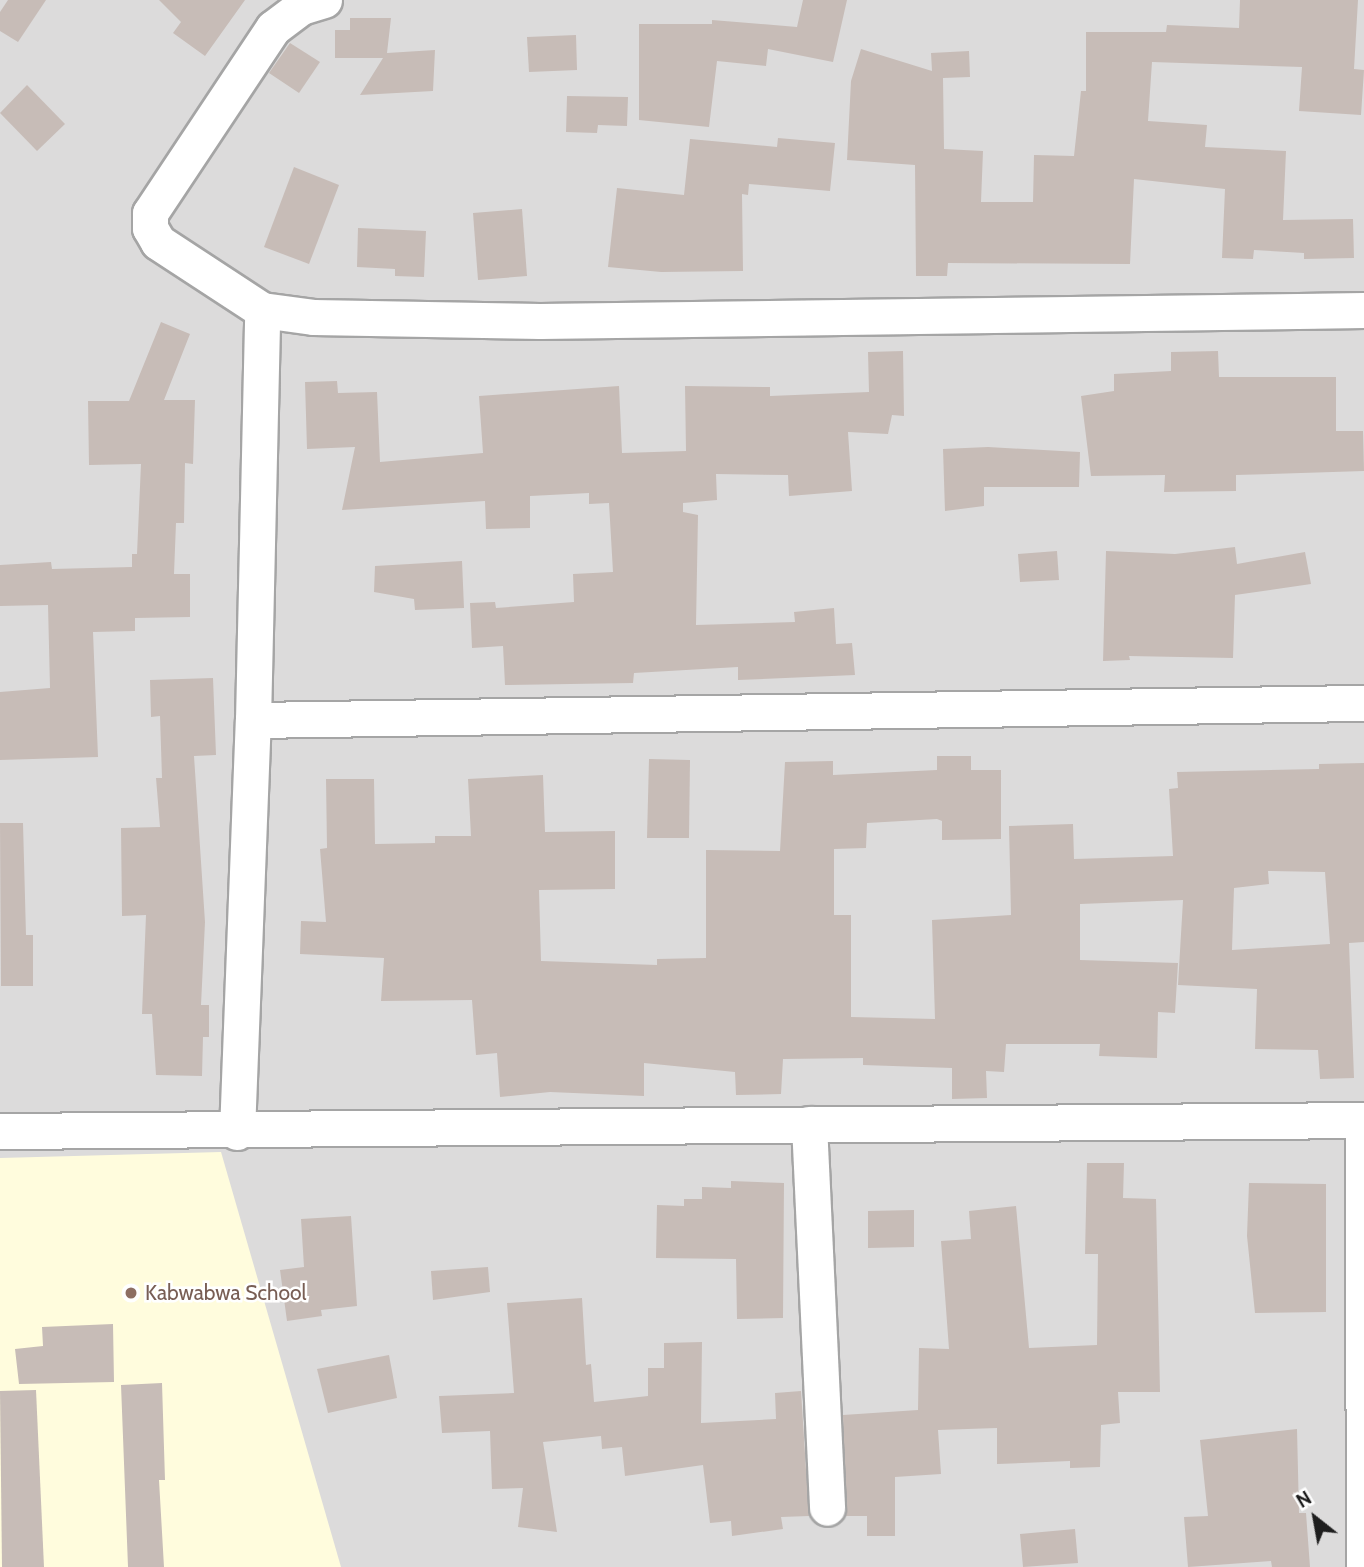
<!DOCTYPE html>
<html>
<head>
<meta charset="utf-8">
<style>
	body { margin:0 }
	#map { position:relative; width:1364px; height:1567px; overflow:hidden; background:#efeae4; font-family:Cabin,sans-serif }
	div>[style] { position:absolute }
	.residential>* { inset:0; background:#dcdbdb }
	.education>* { inset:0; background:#fffcdd }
	.building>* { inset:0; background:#c7bcb7 }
	.roads { filter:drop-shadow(2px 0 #a5a5a5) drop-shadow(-2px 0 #a5a5a5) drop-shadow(0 2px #a5a5a5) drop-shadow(0 -2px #a5a5a5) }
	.minor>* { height:35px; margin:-17.5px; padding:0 17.5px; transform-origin:17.5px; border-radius:17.5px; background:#fff }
	.dots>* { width:19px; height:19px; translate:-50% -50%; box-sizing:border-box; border:4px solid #fff; border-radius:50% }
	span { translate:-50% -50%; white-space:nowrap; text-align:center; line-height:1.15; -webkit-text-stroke:5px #fff; paint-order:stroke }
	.education-label { font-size:21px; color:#785e54 }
	.left { translate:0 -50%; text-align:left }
	.north { position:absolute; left:1280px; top:1483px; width:70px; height:70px; -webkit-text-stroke:5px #fff; paint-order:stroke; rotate:329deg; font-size:19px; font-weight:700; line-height:28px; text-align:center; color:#1e1e1e }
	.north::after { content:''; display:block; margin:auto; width:24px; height:32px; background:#1e1e1e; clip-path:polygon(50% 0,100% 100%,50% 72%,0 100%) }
</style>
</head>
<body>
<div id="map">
	<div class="residential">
		<i style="clip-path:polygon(0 0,1364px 0,1364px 1567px,0 1567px)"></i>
	</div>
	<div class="education">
		<i style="clip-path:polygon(221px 1152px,341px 1567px,0 1567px,0 1158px)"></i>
	</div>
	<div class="building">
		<i style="clip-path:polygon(8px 0,46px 0,18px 42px,0 31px,0 12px)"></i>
		<i style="clip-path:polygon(159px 0,245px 0,205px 56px,173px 33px,181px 22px)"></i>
		<i style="clip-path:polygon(803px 0,847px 0,833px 62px,768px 49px,766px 66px,717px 61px,709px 127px,639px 120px,639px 24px,712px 24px,712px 20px,797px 27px)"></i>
		<i style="clip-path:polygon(1240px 0,1358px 0,1354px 69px,1364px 70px,1361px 115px,1299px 111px,1302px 67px,1152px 62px,1148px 121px,1207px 125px,1205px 147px,1286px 151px,1283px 220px,1353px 219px,1354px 258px,1304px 259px,1304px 253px,1254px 250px,1253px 259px,1222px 258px,1225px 189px,1134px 179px,1130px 264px,948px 263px,947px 276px,916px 276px,915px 165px,847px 160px,851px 81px,861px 49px,932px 71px,931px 53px,969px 51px,970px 77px,943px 78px,944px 149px,983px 151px,981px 202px,1033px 202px,1034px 155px,1074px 156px,1081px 91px,1086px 91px,1086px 32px,1166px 32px,1167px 25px,1239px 28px)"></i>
		<i style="clip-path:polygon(350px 18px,391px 18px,387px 53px,435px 50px,433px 91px,360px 95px,383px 58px,335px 58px,335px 30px,350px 30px)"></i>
		<i style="clip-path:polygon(576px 35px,577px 70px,529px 72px,527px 37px)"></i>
		<i style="clip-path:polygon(290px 43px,320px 62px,299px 93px,269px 73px)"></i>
		<i style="clip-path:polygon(27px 85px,65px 124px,37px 151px,0 113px)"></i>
		<i style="clip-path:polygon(567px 96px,628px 97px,627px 126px,598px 125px,597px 133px,566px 132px)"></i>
		<i style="clip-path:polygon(778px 138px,835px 143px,830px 191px,749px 184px,748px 195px,742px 194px,743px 271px,661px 272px,608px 267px,617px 188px,684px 195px,690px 139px,777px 147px)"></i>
		<i style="clip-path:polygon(294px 167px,339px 185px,309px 264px,264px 247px)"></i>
		<i style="clip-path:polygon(522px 209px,527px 276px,478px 280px,473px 213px)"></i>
		<i style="clip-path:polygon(358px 228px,426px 231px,424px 277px,395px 276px,395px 269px,357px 267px)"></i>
		<i style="clip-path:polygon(161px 322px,190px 334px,164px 400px,195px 400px,193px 464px,185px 463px,184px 523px,176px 523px,174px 574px,190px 574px,190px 617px,135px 618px,135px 631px,93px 632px,98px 757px,0 760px,0 692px,50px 688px,48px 605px,0 606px,0 565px,51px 562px,52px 569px,132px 567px,132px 554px,137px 554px,141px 464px,89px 465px,88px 401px,129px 401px)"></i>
		<i style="clip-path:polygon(903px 351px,904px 416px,892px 415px,888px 434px,848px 432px,852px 491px,789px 496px,788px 475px,716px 474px,717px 500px,683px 503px,683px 512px,698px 515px,696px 625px,795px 622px,794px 612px,834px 608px,836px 644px,852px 643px,855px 675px,738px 680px,738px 667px,634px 673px,633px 683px,505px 685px,503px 646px,472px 648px,470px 603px,495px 602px,496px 608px,574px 602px,573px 574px,613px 572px,609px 503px,589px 504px,589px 493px,530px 496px,530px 528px,486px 529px,485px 501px,342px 510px,355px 447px,307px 449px,305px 382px,337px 381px,338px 393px,377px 392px,380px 462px,483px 453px,479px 396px,619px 386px,622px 453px,686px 451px,685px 386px,770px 387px,770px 396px,869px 392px,868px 352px)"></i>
		<i style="clip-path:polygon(1218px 351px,1219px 377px,1336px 377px,1336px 431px,1363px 431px,1364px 471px,1236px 475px,1236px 491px,1164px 492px,1165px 475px,1091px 476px,1081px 396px,1114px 391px,1114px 374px,1171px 371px,1171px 352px)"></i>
		<i style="clip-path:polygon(988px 447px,1080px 452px,1079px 487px,984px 487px,984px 506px,945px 511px,943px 449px)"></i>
		<i style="clip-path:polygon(1235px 547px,1237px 564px,1305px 552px,1311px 584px,1235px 595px,1233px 658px,1129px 656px,1130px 660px,1103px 661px,1106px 551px,1175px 554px)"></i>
		<i style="clip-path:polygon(1057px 551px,1059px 580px,1020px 582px,1018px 554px)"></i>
		<i style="clip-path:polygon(462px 561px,464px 608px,415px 610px,414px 599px,374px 592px,375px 566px)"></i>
		<i style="clip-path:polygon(213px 678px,216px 755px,194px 756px,205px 922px,201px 1005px,209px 1005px,209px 1037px,203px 1037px,202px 1076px,156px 1075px,152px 1014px,142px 1014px,146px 915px,122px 916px,121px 828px,160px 827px,156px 778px,162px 778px,160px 716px,151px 717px,150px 680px)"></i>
		<i style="clip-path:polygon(evenodd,937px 756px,971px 756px,971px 770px,1001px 770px,1001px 839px,942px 840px,942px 821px,937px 819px,867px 823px,866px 848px,834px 849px,834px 915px,851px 915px,851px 1017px,935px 1019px,932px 920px,1011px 915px,1009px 826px,1073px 824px,1074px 859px,1173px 856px,1169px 789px,1178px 788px,1177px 772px,1319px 769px,1319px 764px,1364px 763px,1364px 942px,1349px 943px,1354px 1078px,1320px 1079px,1318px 1050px,1255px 1049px,1257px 989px,1178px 985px,1183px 900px,1080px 904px,1080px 960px,1178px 963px,1175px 1013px,1158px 1012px,1157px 1058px,1099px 1056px,1100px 1044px,1006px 1044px,1004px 1072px,986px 1071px,987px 1098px,952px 1099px,952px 1068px,863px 1065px,863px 1058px,783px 1059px,781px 1094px,736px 1095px,735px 1072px,644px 1063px,644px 1096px,550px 1092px,500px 1097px,497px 1053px,476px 1055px,472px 1000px,381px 1001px,384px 958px,300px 954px,301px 921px,326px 922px,320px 849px,327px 848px,326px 779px,374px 779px,375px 844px,435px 843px,435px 836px,471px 836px,468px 779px,543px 775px,545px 832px,615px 831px,615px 889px,539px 890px,541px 961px,657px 965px,657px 959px,706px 958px,706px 850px,780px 851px,785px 762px,833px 761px,833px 775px,937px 770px,937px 756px,1268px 871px,1325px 872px,1330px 944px,1232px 950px,1234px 888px,1269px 884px,1268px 871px)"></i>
		<i style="clip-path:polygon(649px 759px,690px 760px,689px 838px,647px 838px)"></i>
		<i style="clip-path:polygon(0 823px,23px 823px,26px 935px,33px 935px,33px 986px,1px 986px)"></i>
		<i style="clip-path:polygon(1087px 1163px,1124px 1163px,1123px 1198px,1156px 1199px,1160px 1392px,1118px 1392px,1120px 1423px,1101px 1425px,1100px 1467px,1070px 1468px,1070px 1461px,997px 1464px,997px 1428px,938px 1430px,941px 1474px,895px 1477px,895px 1536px,867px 1536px,867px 1516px,845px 1516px,843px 1415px,918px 1410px,919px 1348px,949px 1349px,941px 1241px,971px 1239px,969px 1211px,1016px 1206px,1029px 1348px,1097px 1345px,1098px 1254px,1085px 1254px)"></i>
		<i style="clip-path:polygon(731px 1181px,784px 1183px,783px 1318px,737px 1319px,736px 1259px,656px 1258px,657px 1205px,684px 1206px,684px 1199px,702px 1199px,702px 1187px,731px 1188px)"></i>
		<i style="clip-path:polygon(1249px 1183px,1326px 1184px,1326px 1312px,1255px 1313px,1247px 1236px)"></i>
		<i style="clip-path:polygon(914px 1210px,914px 1247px,868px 1248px,868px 1211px)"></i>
		<i style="clip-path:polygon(351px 1216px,357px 1306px,321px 1310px,322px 1316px,287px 1321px,280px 1270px,304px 1267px,301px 1219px)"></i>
		<i style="clip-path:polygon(488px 1267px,490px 1292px,433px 1300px,431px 1271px)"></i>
		<i style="clip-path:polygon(582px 1298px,586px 1365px,591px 1364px,594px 1402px,648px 1396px,648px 1368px,664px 1368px,664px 1343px,702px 1342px,701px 1423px,776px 1419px,775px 1393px,801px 1391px,809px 1516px,781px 1517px,783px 1529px,732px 1536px,731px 1521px,710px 1523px,703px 1465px,625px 1476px,622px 1447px,602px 1449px,601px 1436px,543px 1442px,557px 1532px,518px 1527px,523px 1488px,492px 1489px,490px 1431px,442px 1433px,439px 1396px,514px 1393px,507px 1303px)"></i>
		<i style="clip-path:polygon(113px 1324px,114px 1382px,19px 1384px,15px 1349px,43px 1346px,42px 1327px)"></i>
		<i style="clip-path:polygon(389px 1355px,397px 1398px,328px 1413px,317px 1369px)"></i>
		<i style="clip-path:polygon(162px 1383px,165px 1480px,159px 1480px,164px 1567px,128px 1567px,121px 1385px)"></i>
		<i style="clip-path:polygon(36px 1390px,44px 1567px,2px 1567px,0 1391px)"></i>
		<i style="clip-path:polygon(1297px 1429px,1299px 1513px,1306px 1513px,1310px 1567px,1272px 1567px,1271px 1561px,1188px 1567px,1184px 1517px,1208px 1516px,1200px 1440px)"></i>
		<i style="clip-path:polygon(1075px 1529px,1078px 1563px,1023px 1567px,1020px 1534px)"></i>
	</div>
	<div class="roads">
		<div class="minor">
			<i style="left:324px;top:0;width:24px;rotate:163deg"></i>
			<i style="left:301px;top:7px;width:35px;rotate:143deg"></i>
			<i style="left:273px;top:28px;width:222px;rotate:123.6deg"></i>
			<i style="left:150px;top:213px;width:15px;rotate:90deg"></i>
			<i style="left:150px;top:228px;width:16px;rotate:60deg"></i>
			<i style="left:158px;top:242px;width:124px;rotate:33.2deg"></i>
			<i style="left:262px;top:310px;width:51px;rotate:7.8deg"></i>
			<i style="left:313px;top:317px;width:227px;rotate:1deg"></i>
			<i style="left:540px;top:321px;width:824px;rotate:-0.76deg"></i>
			<i style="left:253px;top:720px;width:1111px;rotate:-0.88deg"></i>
			<i style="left:1363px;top:1120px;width:447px;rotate:89.9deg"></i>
			<i style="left:809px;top:1124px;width:384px;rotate:87.3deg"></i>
			<i style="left:0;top:1131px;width:1364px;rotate:-0.46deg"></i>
			<i style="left:237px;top:1132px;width:412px;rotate:-87.8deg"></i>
			<i style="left:253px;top:720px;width:410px;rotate:-88.7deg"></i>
		</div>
	</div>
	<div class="dots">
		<i style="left:131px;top:1293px;background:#8d6e63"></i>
	</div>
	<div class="education-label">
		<span class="left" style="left:145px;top:1293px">Kabwabwa School</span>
	</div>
	<div class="north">N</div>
</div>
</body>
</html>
